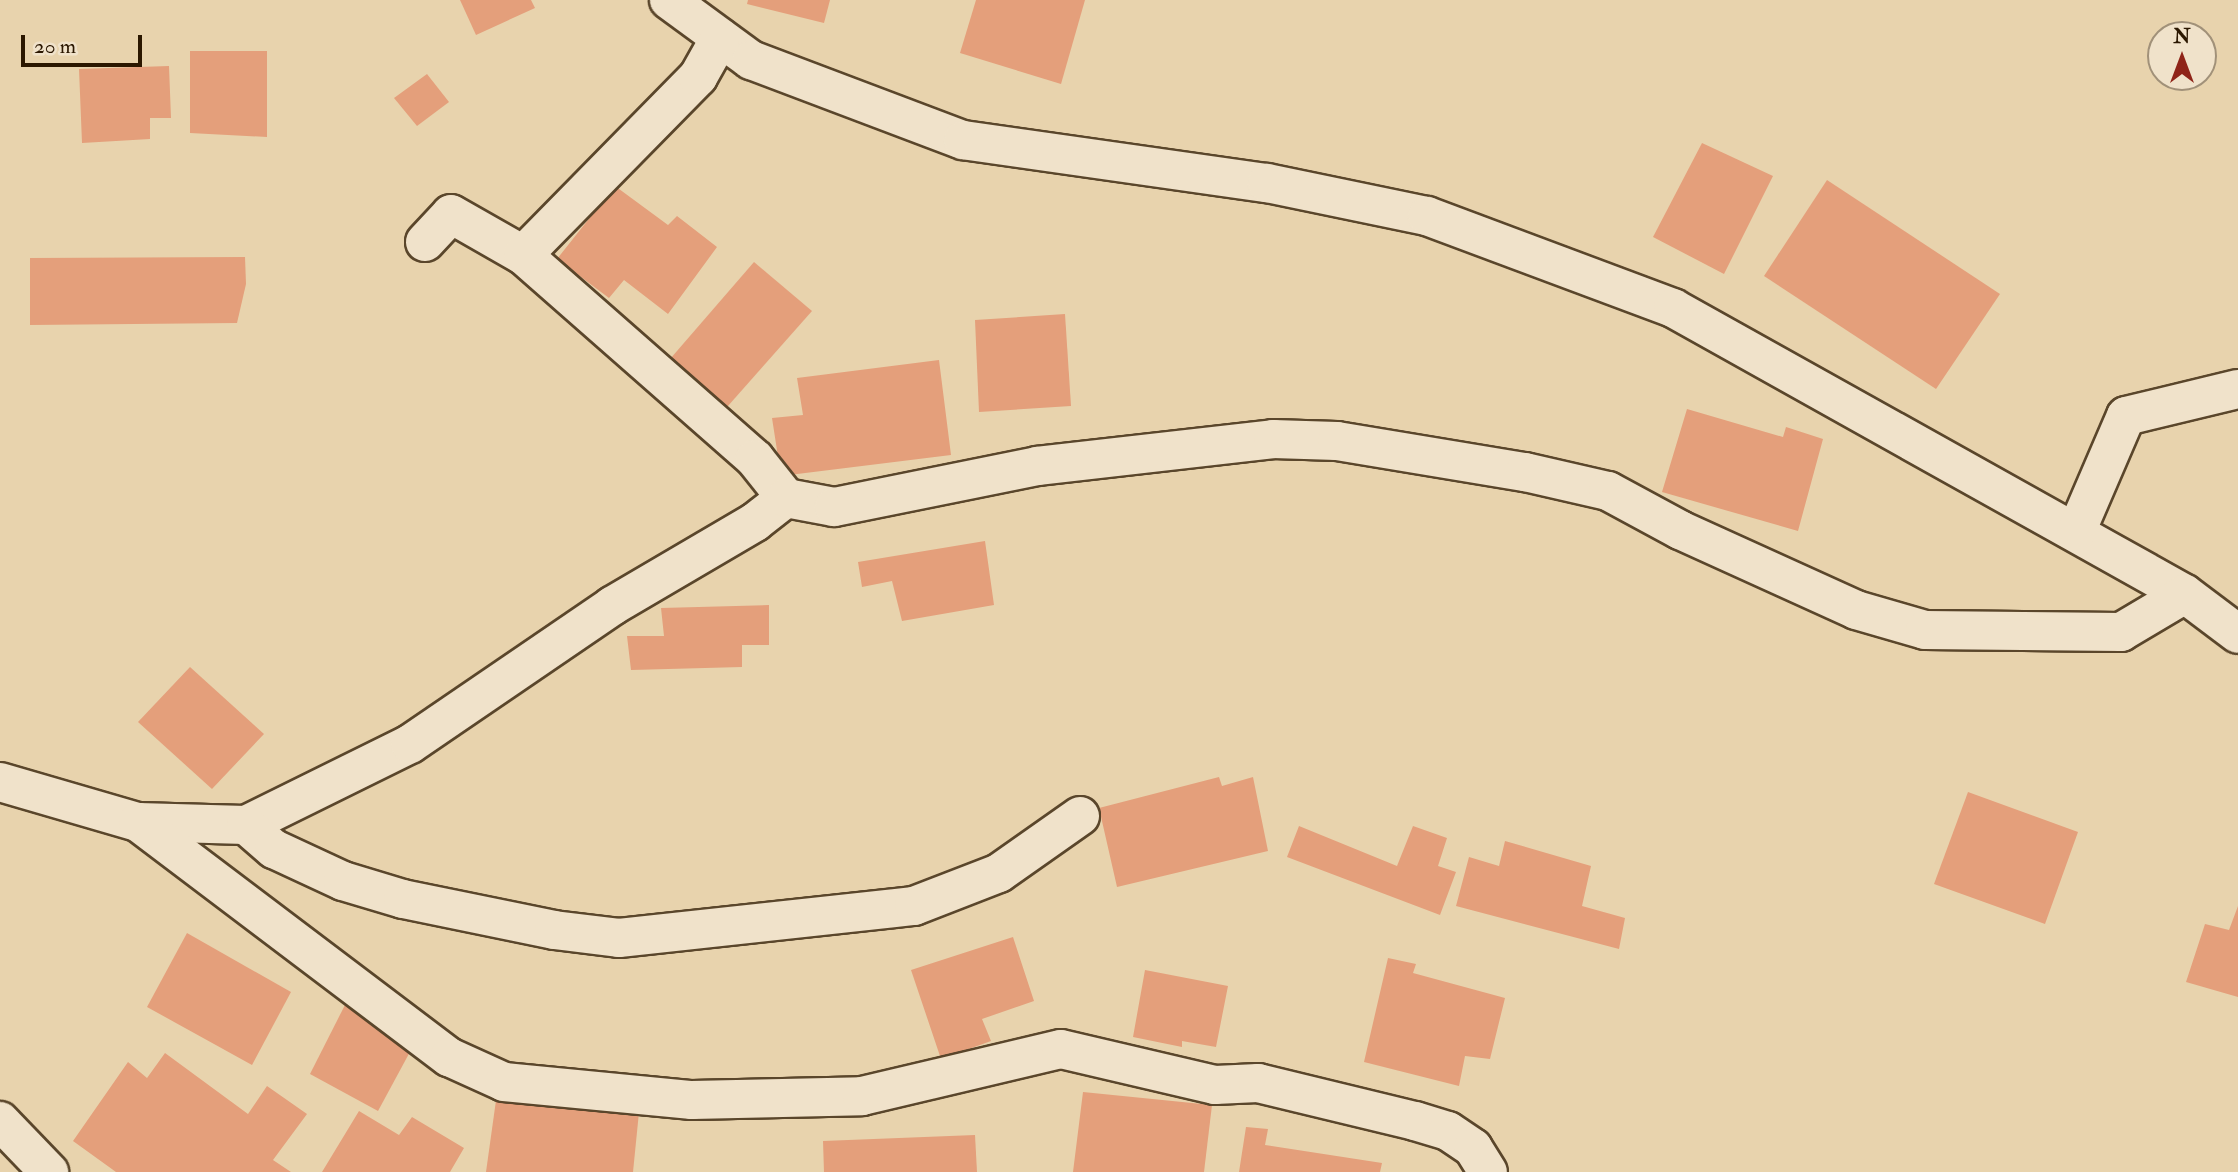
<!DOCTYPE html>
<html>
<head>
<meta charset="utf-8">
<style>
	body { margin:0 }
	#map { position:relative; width:2238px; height:1172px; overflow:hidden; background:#e8d3ad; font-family:"IM FELL Double Pica",serif }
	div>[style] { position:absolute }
	.building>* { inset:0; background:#e49f7b }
	.roads { filter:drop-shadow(2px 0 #5a462b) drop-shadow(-2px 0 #5a462b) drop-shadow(0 2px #5a462b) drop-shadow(0 -2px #5a462b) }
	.minor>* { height:38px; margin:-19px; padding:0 19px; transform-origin:19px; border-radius:19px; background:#f0e2ca }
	span { translate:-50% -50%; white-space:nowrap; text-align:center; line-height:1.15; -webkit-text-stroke:7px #f0e2ca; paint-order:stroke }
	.north { position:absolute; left:2147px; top:21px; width:70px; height:70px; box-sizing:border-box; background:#f0e2ca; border:2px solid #a19179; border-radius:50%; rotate:0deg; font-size:19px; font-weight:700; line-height:28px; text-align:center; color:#2b1700 }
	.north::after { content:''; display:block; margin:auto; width:24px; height:32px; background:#8f2418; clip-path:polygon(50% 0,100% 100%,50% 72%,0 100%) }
	.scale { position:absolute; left:21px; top:35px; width:121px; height:32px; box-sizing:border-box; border:4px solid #2b1700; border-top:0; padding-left:9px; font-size:21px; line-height:24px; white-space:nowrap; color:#2b1700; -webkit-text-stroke:5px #f0e2ca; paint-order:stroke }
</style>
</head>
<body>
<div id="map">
	<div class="building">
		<i style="clip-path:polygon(460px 0,531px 0,535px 8px,476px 35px)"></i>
		<i style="clip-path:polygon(748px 0,830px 0,824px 23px,747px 4px)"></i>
		<i style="clip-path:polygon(976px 0,1085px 0,1061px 84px,960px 53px)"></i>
		<i style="clip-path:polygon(190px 51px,267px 51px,267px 137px,190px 133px)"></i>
		<i style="clip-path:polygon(169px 66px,171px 118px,150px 118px,150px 139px,82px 143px,79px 69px)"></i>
		<i style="clip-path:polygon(427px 74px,449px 102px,417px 126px,394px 98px)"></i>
		<i style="clip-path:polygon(1702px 143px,1773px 176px,1724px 274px,1653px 237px)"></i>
		<i style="clip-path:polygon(1827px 180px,2000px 294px,1936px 389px,1764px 276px)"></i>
		<i style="clip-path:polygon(615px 186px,668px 225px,677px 216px,717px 247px,668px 314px,624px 280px,609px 298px,557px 259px)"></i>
		<i style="clip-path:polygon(245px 257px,246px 284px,237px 323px,30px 325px,30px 258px)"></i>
		<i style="clip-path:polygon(754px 262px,812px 311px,720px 415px,664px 366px)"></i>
		<i style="clip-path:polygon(1065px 314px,1071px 406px,979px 412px,975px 320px)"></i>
		<i style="clip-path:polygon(939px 360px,951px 455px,781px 476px,772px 418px,803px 415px,797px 378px)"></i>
		<i style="clip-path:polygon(1687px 409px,1783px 437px,1786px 427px,1823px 439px,1798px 531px,1662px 492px)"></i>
		<i style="clip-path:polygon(985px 541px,994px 605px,902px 621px,892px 581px,862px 587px,858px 562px)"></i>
		<i style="clip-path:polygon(769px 605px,769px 645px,742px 645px,742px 667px,631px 670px,627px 636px,664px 636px,661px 608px)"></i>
		<i style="clip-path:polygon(190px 667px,264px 734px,212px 789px,138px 722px)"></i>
		<i style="clip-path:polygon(1219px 777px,1222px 786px,1253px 777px,1268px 851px,1117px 887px,1099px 808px)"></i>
		<i style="clip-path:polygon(1968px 792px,2078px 832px,2045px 924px,1934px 884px)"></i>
		<i style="clip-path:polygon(1299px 826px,1397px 866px,1413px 826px,1447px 838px,1438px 866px,1456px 872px,1440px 915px,1287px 857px)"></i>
		<i style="clip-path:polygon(1505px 841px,1591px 866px,1582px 906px,1625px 918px,1619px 949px,1456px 906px,1469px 857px,1499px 866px)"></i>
		<i style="clip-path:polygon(2238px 906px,2238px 997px,2186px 982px,2205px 924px,2229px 930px)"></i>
		<i style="clip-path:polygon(187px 933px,291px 992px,252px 1065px,147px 1007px)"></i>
		<i style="clip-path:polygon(1013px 937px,1034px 1001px,982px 1019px,991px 1041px,941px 1059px,911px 970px)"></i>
		<i style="clip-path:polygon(1388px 958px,1416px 964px,1413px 973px,1505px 998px,1490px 1059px,1465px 1056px,1459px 1086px,1364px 1062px)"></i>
		<i style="clip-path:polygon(1145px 970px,1228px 986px,1216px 1047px,1182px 1041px,1182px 1047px,1133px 1037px)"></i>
		<i style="clip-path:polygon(347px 1001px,418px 1037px,378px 1111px,310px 1074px)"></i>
		<i style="clip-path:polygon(165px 1053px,248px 1114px,267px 1086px,307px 1114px,273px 1160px,291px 1172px,116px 1172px,73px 1141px,128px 1062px,147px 1078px)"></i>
		<i style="clip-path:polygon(498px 1086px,640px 1102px,633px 1172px,486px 1172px)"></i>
		<i style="clip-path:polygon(1083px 1092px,1212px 1105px,1204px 1172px,1073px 1172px)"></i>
		<i style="clip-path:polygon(359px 1111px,399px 1135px,412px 1117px,464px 1148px,450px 1172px,322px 1172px)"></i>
		<i style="clip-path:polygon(1246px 1127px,1268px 1129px,1265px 1145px,1382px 1163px,1380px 1172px,1239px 1172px)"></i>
		<i style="clip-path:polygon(975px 1135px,977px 1172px,824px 1172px,823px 1141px)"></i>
	</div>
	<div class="roads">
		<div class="minor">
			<i style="left:669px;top:0;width:102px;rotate:36.2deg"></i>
			<i style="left:751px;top:60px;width:227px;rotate:20.7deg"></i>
			<i style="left:963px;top:140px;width:307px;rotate:8.1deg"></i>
			<i style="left:1267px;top:183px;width:163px;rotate:11.7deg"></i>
			<i style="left:1427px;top:216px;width:263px;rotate:20.5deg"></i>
			<i style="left:1673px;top:308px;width:586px;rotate:29.19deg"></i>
			<i style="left:2185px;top:594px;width:66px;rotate:37deg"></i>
			<i style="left:425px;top:242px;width:38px;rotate:-47deg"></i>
			<i style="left:451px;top:214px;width:83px;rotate:29.7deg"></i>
			<i style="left:523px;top:255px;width:309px;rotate:41.3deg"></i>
			<i style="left:755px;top:459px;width:50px;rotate:51.5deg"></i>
			<i style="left:523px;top:255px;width:250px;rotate:-45.5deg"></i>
			<i style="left:698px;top:77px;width:45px;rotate:-60.6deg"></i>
			<i style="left:2076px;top:532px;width:126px;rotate:-66.7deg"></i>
			<i style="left:2126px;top:416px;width:115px;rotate:-13.6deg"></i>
			<i style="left:0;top:782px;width:144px;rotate:16.2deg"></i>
			<i style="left:138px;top:822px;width:108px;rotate:1.6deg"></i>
			<i style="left:246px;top:825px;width:183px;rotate:-26.3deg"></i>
			<i style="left:410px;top:744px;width:245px;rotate:-34.3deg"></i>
			<i style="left:612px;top:606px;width:166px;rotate:-30.4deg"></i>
			<i style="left:755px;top:522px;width:39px;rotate:-38deg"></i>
			<i style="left:786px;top:498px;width:49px;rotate:10.6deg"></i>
			<i style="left:834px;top:507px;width:207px;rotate:-11.4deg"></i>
			<i style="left:1037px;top:466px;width:238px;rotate:-6.5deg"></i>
			<i style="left:1273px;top:439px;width:64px;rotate:1.8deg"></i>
			<i style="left:1337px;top:441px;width:191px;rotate:9.4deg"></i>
			<i style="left:1525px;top:472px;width:85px;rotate:12.9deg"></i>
			<i style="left:1608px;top:491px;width:82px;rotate:28.4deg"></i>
			<i style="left:1680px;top:530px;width:193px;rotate:24.4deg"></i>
			<i style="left:1856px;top:610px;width:72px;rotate:16.2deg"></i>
			<i style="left:1925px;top:630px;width:196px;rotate:0.6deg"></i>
			<i style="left:2121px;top:632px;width:74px;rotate:-30.7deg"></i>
			<i style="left:138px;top:822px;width:390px;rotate:37.1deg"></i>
			<i style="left:449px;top:1057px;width:60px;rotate:24.4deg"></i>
			<i style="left:504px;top:1082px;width:189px;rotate:5.5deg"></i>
			<i style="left:692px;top:1100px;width:170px;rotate:-1.3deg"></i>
			<i style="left:862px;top:1096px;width:204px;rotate:-13.3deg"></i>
			<i style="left:1061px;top:1049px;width:158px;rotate:13.2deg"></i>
			<i style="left:1215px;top:1085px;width:43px;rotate:-2.7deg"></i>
			<i style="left:1258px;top:1083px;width:162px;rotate:13.6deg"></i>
			<i style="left:1415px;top:1121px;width:34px;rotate:17deg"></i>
			<i style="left:1448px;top:1131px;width:30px;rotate:34deg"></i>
			<i style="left:1473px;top:1148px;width:28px;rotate:58deg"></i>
			<i style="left:246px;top:825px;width:37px;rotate:41deg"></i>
			<i style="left:274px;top:849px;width:76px;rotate:24.9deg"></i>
			<i style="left:343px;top:881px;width:63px;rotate:16.7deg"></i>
			<i style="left:403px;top:899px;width:154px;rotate:11.6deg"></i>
			<i style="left:554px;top:930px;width:65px;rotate:7deg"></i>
			<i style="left:619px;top:938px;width:297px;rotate:-6.2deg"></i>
			<i style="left:914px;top:906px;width:91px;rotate:-21.2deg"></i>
			<i style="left:999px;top:873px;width:99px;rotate:-35.1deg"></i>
			<i style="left:0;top:1121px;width:71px;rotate:46.1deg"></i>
		</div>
	</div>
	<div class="north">N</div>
	<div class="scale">20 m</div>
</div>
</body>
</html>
